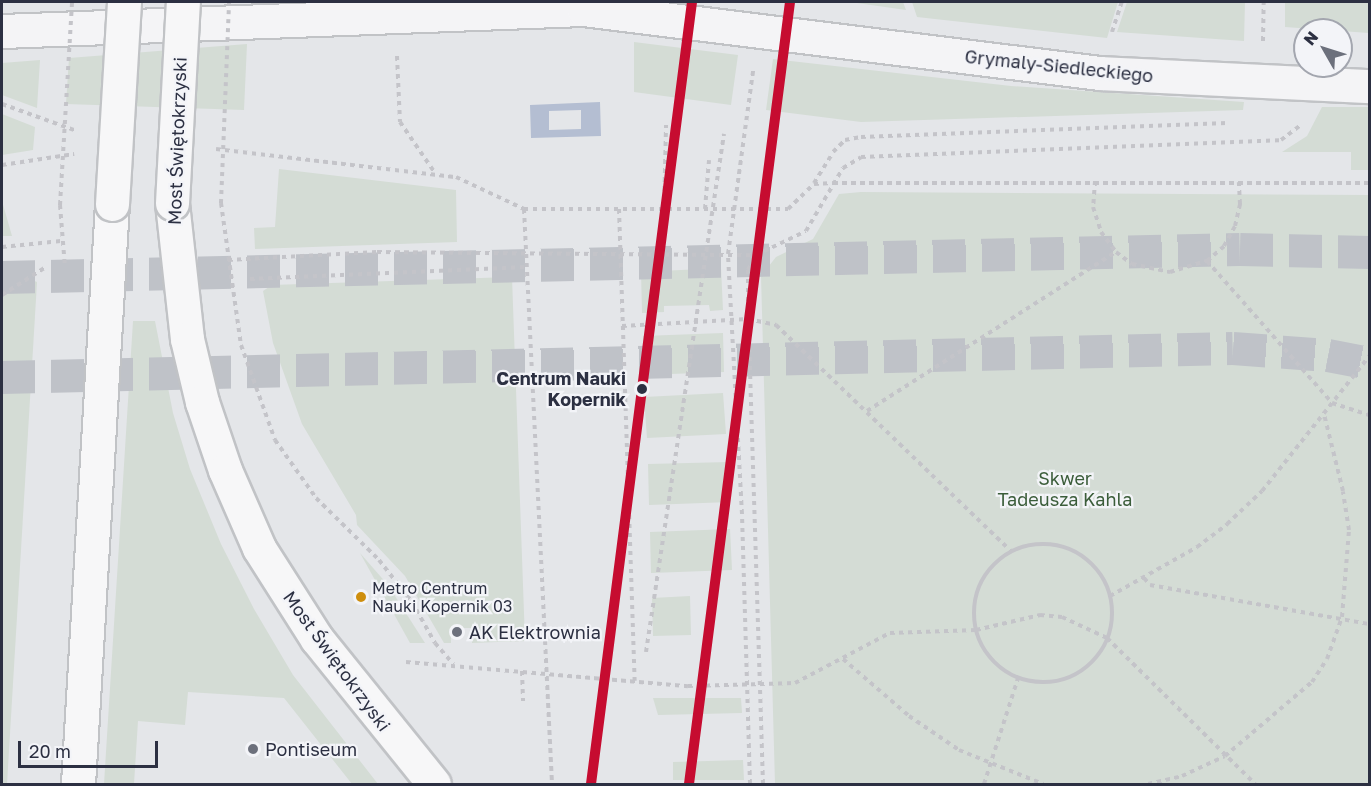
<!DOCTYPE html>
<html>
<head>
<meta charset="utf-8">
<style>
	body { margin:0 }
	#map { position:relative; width:1371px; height:786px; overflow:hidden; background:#e4e6e9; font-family:"Golos Text",sans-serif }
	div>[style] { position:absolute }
	.green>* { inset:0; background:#d4dcd5 }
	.water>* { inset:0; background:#b4bed2 }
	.primary-tunnel>* { height:33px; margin-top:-16.5px; transform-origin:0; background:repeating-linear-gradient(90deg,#bfc2c8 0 33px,transparent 0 49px) }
	.path>* { height:4px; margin-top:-2px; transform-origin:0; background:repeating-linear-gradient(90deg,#c4c4c9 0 4.5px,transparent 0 9px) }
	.path>.ring { margin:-2px; padding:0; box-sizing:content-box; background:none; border:4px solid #c4c4c9; border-radius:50% }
	.roads { filter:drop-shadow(2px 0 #c1c3c6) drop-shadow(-2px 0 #c1c3c6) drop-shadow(0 2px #c1c3c6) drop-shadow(0 -2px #c1c3c6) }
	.street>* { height:33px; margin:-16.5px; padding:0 16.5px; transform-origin:16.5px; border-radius:16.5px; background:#f4f4f6 }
	.secondary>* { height:33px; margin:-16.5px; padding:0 16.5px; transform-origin:16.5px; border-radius:16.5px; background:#f7f7f8 }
	.path-bridge>* { height:4px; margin-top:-2px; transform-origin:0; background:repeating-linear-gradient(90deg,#c4c4c9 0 4.5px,transparent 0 9px) }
	.bridges { filter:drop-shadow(2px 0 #c1c3c6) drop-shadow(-2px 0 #c1c3c6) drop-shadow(0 2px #c1c3c6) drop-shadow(0 -2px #c1c3c6) }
	.secondary-bridge>* { height:33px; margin:-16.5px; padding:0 16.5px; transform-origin:16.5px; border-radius:16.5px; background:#f7f7f8 }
	.metro-1>* { height:10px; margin:-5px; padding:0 5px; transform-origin:5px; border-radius:5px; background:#c60c30 }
	.dots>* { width:16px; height:16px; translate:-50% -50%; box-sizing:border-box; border:3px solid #f3f4f8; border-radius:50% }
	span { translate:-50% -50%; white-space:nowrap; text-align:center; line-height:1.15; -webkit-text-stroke:4.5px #f3f4f8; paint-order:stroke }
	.bus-label { font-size:16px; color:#2c3042 }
	.left { translate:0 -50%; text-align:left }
	.street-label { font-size:18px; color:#2c3042 }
	.stop-label { font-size:18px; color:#2c3042; font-weight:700 }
	.right { translate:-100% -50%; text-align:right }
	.park-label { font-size:18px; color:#3b5d3a }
	.poi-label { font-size:18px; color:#2c3042 }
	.frame { position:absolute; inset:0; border:3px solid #2c3042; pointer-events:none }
	.north { position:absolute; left:1293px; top:18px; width:60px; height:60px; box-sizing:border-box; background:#f3f4f8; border:2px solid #a3a6af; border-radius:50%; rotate:309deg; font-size:16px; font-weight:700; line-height:24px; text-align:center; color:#2c3042 }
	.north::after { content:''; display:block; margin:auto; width:21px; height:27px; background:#6c707c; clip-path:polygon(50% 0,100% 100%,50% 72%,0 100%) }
	.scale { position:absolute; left:18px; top:741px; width:140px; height:27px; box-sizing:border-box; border:3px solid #2c3042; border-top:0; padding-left:8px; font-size:18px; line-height:21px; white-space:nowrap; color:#2c3042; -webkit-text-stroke:4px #f3f4f8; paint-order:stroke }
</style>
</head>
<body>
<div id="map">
	<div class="green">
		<i style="clip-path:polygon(842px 2px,903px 2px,906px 10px,857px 3px)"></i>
		<i style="clip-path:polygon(912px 2px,1118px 2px,1107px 38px,917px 17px)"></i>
		<i style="clip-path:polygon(1127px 2px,1245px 2px,1244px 41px,1117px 32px)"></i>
		<i style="clip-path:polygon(1285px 2px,1369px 2px,1369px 33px,1285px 27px)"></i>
		<i style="clip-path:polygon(634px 42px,738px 55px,731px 105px,634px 92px)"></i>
		<i style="clip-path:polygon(247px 44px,244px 110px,66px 104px,69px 58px)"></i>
		<i style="clip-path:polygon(773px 59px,1011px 86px,1244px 102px,1243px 110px,861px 122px,766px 110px)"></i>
		<i style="clip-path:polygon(40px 60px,37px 108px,2px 95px,2px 63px)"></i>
		<i style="clip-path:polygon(1322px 107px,1369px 107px,1369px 170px,1351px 170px,1351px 152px,1282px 152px,1307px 136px)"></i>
		<i style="clip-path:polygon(2px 114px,35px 127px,33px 150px,2px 155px)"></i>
		<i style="clip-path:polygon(279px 169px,456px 190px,457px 242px,255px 249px,254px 228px,275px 227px)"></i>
		<i style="clip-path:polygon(861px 192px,1369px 195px,1369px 784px,775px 784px,761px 276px,776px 257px,813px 239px,839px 194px)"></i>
		<i style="clip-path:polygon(2px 201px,12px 236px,2px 236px)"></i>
		<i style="clip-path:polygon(2px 268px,37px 282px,7px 784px,2px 784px)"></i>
		<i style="clip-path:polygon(721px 268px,723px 310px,710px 311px,709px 305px,664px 306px,664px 312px,642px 313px,641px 272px)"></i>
		<i style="clip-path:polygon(512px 277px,525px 641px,472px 643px,471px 628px,451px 628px,451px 643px,444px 643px,405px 576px,357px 525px,356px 515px,302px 424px,273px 343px,263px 291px,272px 285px)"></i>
		<i style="clip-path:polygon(133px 321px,155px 321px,173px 413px,190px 469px,221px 544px,254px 609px,293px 675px,378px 784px,352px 784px,284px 698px,188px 692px,185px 725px,138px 721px,134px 784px,104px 784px)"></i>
		<i style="clip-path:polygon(723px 333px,724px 372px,644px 375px,643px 336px)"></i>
		<i style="clip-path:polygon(723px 393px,726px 434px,647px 438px,644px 397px)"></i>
		<i style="clip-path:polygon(729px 462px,730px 502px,649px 505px,648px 464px)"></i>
		<i style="clip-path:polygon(730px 529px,732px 570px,651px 573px,650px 532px)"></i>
		<i style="clip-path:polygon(360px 553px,388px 585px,425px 643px,410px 643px)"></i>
		<i style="clip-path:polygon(690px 596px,691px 635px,653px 636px,652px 598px)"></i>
		<i style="clip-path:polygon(653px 698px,741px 698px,742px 713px,658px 715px)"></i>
		<i style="clip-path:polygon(743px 760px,744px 780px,673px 780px,673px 762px)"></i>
	</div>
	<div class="water">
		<i style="clip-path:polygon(evenodd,600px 102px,601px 136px,531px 138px,530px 105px,600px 102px,581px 110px,581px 129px,549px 130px,549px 111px,581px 110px)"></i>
	</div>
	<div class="primary-tunnel">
		<i style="left:2px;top:277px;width:1238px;rotate:-1.3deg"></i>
		<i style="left:1240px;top:249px;width:130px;rotate:1.3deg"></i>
		<i style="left:2px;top:377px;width:1231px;rotate:-1.35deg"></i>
		<i style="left:1233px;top:348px;width:95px;rotate:4.2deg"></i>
		<i style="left:1328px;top:355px;width:43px;rotate:10.8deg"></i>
	</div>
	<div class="path">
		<i style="left:1112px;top:32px;width:32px;rotate:-72deg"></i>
		<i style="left:1263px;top:41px;width:39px;rotate:-89deg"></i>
		<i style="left:397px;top:56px;width:66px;rotate:87.4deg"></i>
		<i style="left:400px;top:122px;width:62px;rotate:55.5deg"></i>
		<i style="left:2px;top:104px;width:77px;rotate:19.9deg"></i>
		<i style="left:216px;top:149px;width:242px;rotate:6.7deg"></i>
		<i style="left:456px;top:177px;width:75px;rotate:25.2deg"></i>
		<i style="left:524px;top:209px;width:264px"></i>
		<i style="left:788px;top:209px;width:36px;rotate:-44deg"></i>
		<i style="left:814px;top:184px;width:19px;rotate:-3deg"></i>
		<i style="left:833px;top:183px;width:537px"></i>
		<i style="left:2px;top:165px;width:73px;rotate:-8.7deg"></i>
		<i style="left:1095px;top:181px;width:26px;rotate:94deg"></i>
		<i style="left:1093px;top:207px;width:26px;rotate:72deg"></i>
		<i style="left:1101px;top:232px;width:25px;rotate:53deg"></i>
		<i style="left:1116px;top:252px;width:20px;rotate:37deg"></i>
		<i style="left:1132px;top:264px;width:39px;rotate:12deg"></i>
		<i style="left:1170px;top:272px;width:39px;rotate:-17deg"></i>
		<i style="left:1207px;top:261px;width:23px;rotate:-41deg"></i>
		<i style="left:1224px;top:246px;width:23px;rotate:-61deg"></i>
		<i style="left:1235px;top:226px;width:23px;rotate:-77deg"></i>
		<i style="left:1240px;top:204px;width:22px;rotate:-93deg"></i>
		<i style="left:814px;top:183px;width:36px;rotate:-58deg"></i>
		<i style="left:833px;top:152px;width:17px;rotate:-45deg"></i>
		<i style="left:845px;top:140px;width:16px;rotate:-11deg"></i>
		<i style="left:861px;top:137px;width:366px;rotate:-2.2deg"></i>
		<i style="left:221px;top:203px;width:143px;rotate:82deg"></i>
		<i style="left:241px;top:345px;width:101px;rotate:70.3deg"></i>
		<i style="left:275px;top:440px;width:71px;rotate:54.7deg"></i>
		<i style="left:316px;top:498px;width:88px;rotate:44.5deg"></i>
		<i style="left:379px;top:560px;width:53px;rotate:51.8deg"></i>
		<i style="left:412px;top:602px;width:47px;rotate:60.7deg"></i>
		<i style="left:435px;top:643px;width:28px;rotate:49deg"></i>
		<i style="left:60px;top:205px;width:62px;rotate:85.4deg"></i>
		<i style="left:524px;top:209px;width:576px;rotate:87.21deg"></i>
		<i style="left:619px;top:209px;width:472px;rotate:88.1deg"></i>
		<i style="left:664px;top:209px;width:84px;rotate:-88.6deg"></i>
		<i style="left:705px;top:209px;width:49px;rotate:-85.3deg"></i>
		<i style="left:2px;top:247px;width:59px;rotate:-5.8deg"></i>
		<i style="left:228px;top:260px;width:149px;rotate:-3.1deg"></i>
		<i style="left:377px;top:252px;width:379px;rotate:0.5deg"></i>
		<i style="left:1207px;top:261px;width:189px;rotate:48.6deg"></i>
		<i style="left:1332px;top:403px;width:40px;rotate:18deg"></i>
		<i style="left:250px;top:279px;width:276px;rotate:-2.5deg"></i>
		<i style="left:2px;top:295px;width:52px;rotate:-32.5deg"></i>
		<i style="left:622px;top:326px;width:126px;rotate:-3.2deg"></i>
		<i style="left:748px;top:319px;width:29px;rotate:12deg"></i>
		<i style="left:776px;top:325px;width:326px;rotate:43.9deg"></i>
		<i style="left:867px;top:411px;width:295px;rotate:-32.6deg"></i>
		<i class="ring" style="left:974px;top:544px;width:134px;height:134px"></i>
		<i style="left:1144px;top:578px;width:9px;rotate:49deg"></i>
		<i style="left:1150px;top:585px;width:223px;rotate:10.1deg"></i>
		<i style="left:1110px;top:596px;width:100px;rotate:-29.4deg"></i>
		<i style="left:1197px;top:547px;width:38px;rotate:-37deg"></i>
		<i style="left:1227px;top:524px;width:48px;rotate:-43.3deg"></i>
		<i style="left:1262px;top:491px;width:174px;rotate:-51.5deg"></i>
		<i style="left:646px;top:652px;width:524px;rotate:-81.44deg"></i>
		<i style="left:843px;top:659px;width:87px;rotate:40.8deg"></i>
		<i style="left:909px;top:716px;width:60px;rotate:34.2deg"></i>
		<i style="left:959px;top:750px;width:91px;rotate:22deg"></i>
		<i style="left:406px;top:662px;width:283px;rotate:4.9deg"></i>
		<i style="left:688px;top:686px;width:107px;rotate:-1.6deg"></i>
		<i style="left:795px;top:683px;width:107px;rotate:-27.8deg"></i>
		<i style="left:890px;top:633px;width:86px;rotate:-2deg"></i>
		<i style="left:976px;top:630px;width:66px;rotate:-13.2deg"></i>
		<i style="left:1040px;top:615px;width:22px;rotate:5deg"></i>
		<i style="left:1062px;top:617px;width:50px;rotate:25deg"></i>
		<i style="left:1107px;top:638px;width:208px;rotate:44.6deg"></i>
		<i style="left:522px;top:671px;width:30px;rotate:88deg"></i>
		<i style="left:750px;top:784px;width:270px;rotate:-91.7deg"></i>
		<i style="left:742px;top:514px;width:260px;rotate:-93.1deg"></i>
		<i style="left:728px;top:254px;width:185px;rotate:-82.2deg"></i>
		<i style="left:763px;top:784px;width:465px;rotate:-91.8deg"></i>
		<i style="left:748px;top:319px;width:49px;rotate:-90deg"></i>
		<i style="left:748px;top:270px;width:17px;rotate:-62deg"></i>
		<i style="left:756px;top:255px;width:55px;rotate:-25.6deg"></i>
		<i style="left:806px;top:231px;width:73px;rotate:-59.6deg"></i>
		<i style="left:843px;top:168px;width:21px;rotate:-31deg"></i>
		<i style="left:861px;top:157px;width:420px;rotate:-2.3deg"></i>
		<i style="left:1281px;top:140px;width:25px;rotate:-37deg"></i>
		<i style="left:984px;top:784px;width:111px;rotate:-72.2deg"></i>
		<i style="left:1148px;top:784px;width:35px;rotate:-13deg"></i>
		<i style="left:1182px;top:776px;width:47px;rotate:-24.9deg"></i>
		<i style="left:1225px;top:756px;width:114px;rotate:-40.4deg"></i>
		<i style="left:1312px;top:682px;width:27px;rotate:-57deg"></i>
		<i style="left:1327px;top:659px;width:45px;rotate:-70.3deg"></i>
		<i style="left:1342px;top:617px;width:87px;rotate:-85.4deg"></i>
		<i style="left:1349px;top:530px;width:39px;rotate:-99deg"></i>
		<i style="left:1343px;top:491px;width:79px;rotate:-103.9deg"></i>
	</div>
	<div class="roads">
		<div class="street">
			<i style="left:2px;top:31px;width:581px;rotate:-2.17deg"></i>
			<i style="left:583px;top:9px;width:521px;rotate:7.06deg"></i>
			<i style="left:1100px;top:73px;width:270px;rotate:2.8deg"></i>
		</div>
		<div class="secondary">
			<i style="left:172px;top:203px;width:137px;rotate:83.7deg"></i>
			<i style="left:187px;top:339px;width:65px;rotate:76.6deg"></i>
			<i style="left:202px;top:402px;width:72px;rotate:71.3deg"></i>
			<i style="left:225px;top:470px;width:85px;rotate:66.4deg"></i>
			<i style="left:259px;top:548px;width:108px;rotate:57.5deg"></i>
			<i style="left:317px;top:639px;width:186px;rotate:51.1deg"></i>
			<i style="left:78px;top:784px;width:581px;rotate:-86.65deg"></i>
		</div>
	</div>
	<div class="path-bridge">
		<i style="left:221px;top:203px;width:201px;rotate:-87.7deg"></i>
		<i style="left:60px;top:205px;width:203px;rotate:-86.6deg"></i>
	</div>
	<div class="bridges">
		<div class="secondary-bridge">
			<i style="left:172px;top:203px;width:201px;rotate:-86.9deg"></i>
			<i style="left:112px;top:204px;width:202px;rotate:-86.6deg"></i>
		</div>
	</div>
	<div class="metro-1">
		<i style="left:591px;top:784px;width:788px;rotate:-82.64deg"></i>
		<i style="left:689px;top:784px;width:788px;rotate:-82.64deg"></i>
	</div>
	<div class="dots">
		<i style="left:642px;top:389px;background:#2c3042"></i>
		<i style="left:361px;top:597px;background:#ce8e0d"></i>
		<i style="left:457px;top:632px;background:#6c707c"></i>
		<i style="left:253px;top:749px;background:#6c707c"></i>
	</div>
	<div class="bus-label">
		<span class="left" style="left:372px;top:597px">Metro Centrum<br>Nauki Kopernik 03</span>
	</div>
	<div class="street-label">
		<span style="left:1059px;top:66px;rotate:6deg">Grymaly-Siedleckiego</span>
		<span style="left:177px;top:141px;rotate:-88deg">Most Świętokrzyski</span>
		<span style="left:337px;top:661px;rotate:54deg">Most Świętokrzyski</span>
	</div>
	<div class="stop-label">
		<span class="right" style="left:626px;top:389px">Centrum Nauki<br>Kopernik</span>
	</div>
	<div class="park-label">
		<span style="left:1065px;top:489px">Skwer<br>Tadeusza Kahla</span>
	</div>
	<div class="poi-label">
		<span class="left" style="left:469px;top:632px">AK Elektrownia</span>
		<span class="left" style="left:265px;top:749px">Pontiseum</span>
	</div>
	<div class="frame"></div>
	<div class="north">N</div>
	<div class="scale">20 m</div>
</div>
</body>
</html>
